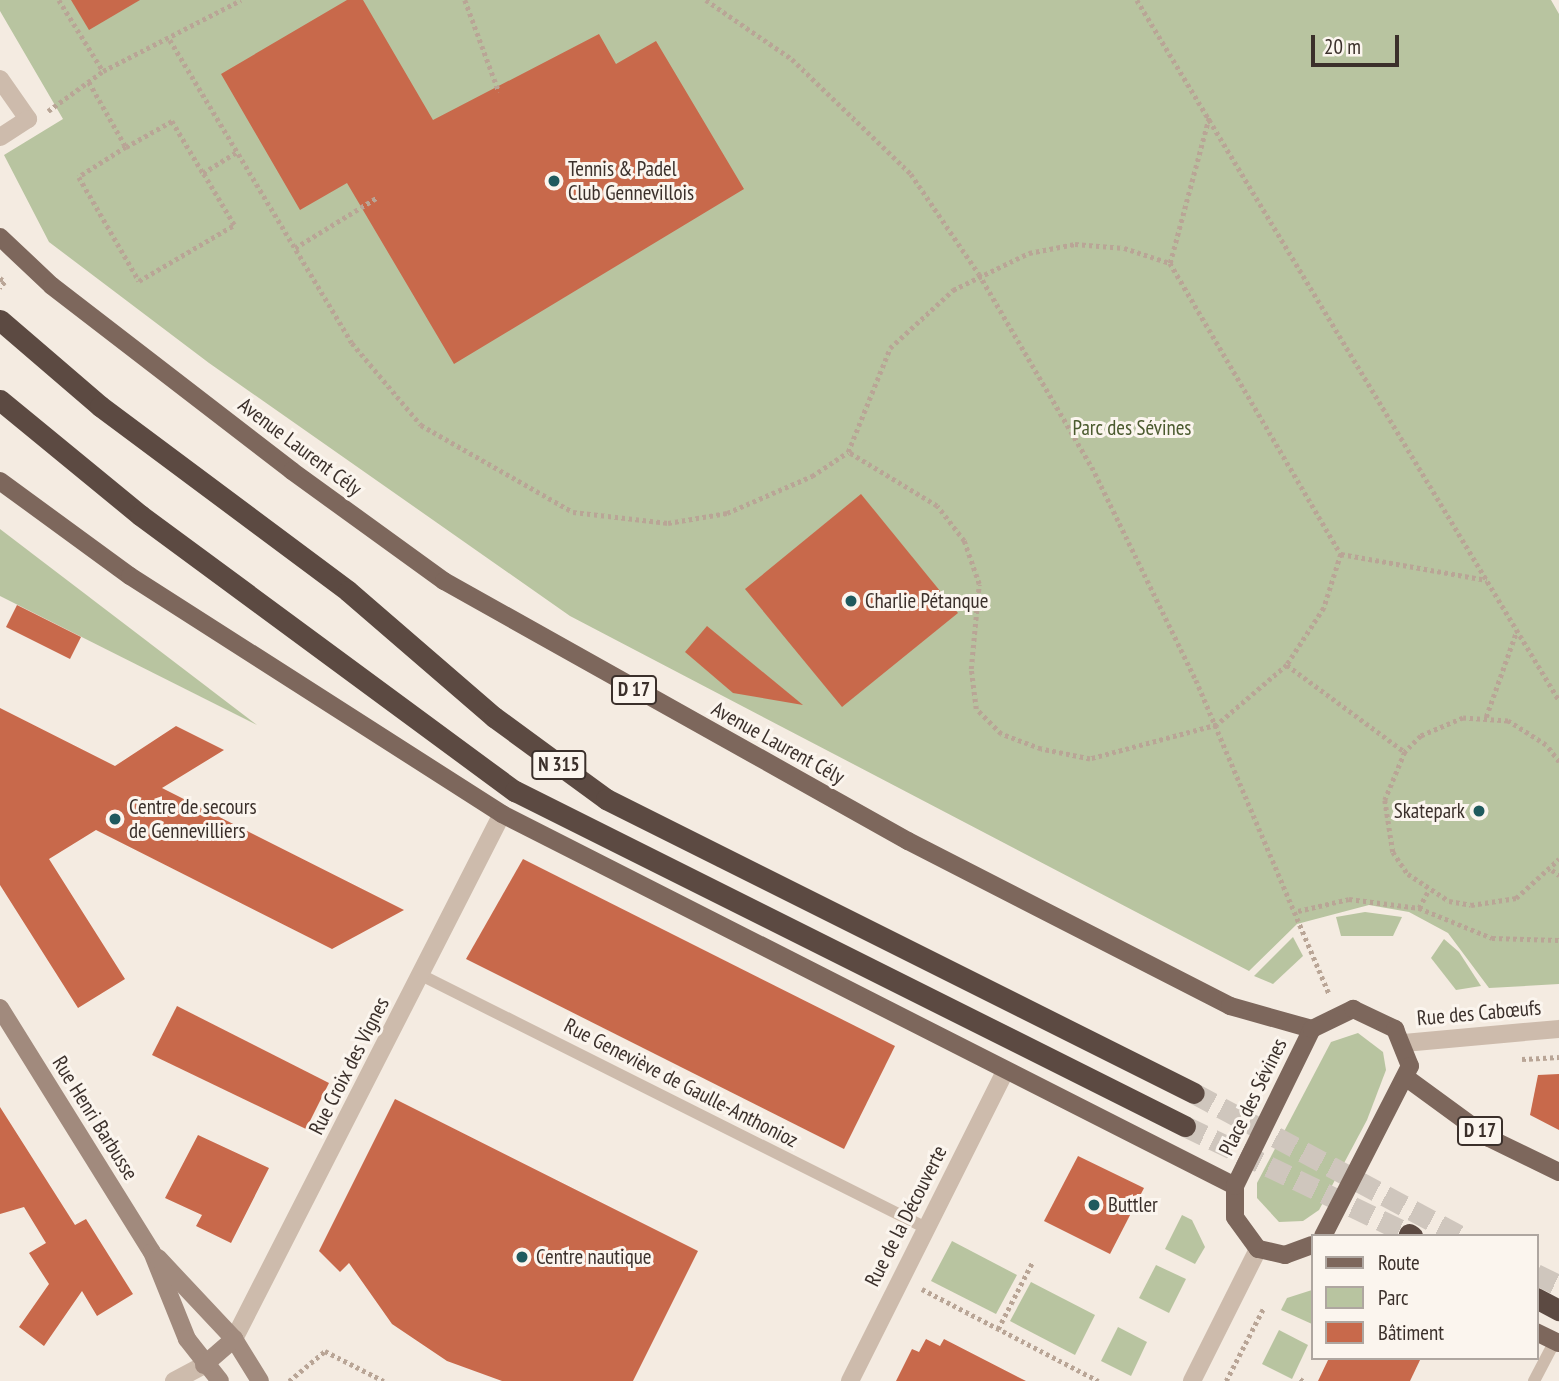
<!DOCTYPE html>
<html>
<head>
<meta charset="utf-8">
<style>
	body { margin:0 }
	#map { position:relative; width:1559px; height:1381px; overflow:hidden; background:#f4ebe1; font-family:"PT Sans Narrow",sans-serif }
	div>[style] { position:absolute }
	.green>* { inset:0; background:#b8c4a0 }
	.building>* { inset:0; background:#c8694b }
	.highway-tunnel>* { height:21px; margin-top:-10.5px; transform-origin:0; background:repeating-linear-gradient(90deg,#cfc6bd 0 21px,transparent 0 31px) }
	.path>* { height:4.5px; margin-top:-2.25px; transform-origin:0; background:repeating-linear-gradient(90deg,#b9a596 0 3.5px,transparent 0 7px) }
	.lane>* { height:12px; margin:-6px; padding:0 6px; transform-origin:6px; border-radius:6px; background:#cdbbac }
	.street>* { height:18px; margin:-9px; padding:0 9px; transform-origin:9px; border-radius:9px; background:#cdbbac }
	.secondary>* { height:18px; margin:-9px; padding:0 9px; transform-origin:9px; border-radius:9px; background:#a18a7d }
	.primary>* { height:18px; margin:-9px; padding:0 9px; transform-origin:9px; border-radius:9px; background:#7d675c }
	.highway>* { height:21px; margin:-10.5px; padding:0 10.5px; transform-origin:10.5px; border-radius:10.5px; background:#5c4a42 }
	.dots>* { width:19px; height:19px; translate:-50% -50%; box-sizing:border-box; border:4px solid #fbf5ee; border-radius:50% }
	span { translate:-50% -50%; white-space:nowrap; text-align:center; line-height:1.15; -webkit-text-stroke:6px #fbf5ee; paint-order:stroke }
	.shield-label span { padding:2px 5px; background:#fbf5ee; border:2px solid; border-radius:5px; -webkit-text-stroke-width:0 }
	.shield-label { font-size:19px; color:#3b302b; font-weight:700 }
	.poi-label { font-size:21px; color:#3b302b }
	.left { translate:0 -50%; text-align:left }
	.right { translate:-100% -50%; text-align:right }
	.park-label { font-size:21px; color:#4a5a2e }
	.street-label { font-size:21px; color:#3b302b }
	.legend { position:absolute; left:1311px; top:1234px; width:228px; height:126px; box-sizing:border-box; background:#fbf5ee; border:2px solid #aea6a0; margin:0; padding:9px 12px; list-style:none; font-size:21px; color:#3b302b }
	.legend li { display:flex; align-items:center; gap:14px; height:35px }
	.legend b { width:35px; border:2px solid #aea6a0 }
	.scale { position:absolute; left:1311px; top:35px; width:88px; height:32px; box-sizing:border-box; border:4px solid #3b302b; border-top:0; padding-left:9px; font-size:21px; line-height:24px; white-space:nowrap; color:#3b302b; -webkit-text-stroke:5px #fbf5ee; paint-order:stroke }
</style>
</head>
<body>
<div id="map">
	<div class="green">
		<i style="clip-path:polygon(0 0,1551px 0,1559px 14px,1559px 984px,1489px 988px,1448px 933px,1409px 912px,1369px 905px,1297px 924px,1249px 971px,570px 616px,209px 363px,49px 242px,4px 155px,63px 119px,0 11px)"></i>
		<i style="clip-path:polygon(0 529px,257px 725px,0 596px)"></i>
		<i style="clip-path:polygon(1365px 912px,1402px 917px,1393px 936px,1341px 936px,1336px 917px)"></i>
		<i style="clip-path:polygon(1293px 937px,1303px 956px,1273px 984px,1254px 976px)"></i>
		<i style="clip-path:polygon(1444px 939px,1459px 952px,1481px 986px,1456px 990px,1431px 958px)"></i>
		<i style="clip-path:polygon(1358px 1033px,1383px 1052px,1386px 1070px,1367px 1120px,1319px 1210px,1303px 1221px,1279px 1222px,1257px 1198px,1257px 1183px,1331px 1042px)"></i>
		<i style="clip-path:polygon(1182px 1215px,1192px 1220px,1205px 1247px,1195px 1264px,1165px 1249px)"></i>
		<i style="clip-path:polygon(952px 1241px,1017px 1275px,996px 1314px,931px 1281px)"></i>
		<i style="clip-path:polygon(1156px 1265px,1186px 1279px,1169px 1313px,1139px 1298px)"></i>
		<i style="clip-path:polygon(1031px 1282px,1095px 1315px,1075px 1355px,1010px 1321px)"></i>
		<i style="clip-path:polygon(1312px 1290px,1312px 1324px,1281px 1310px,1287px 1298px)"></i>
		<i style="clip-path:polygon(1118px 1327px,1147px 1342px,1131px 1376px,1101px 1361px)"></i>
		<i style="clip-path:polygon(1279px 1330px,1308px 1345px,1292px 1379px,1262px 1364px)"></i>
	</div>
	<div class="building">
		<i style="clip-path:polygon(71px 0,140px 0,89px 30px)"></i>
		<i style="clip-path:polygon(347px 0,363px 0,433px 120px,599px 34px,616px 64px,656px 41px,744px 189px,454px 364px,347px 183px,300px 210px,221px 74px)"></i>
		<i style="clip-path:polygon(861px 494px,958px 613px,842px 707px,745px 589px)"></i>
		<i style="clip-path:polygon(17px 605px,81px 637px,70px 659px,6px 627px)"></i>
		<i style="clip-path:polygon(707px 626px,803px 705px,733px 693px,685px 652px)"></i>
		<i style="clip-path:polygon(0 708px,115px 766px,176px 726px,224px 750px,162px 788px,404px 910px,332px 949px,96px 830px,49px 859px,125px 979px,78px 1008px,0 885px)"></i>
		<i style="clip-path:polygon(523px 859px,895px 1046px,844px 1149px,466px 959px)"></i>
		<i style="clip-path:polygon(177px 1006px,329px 1083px,306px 1129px,152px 1055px)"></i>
		<i style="clip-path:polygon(1559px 1074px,1559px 1130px,1530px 1115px,1538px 1075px)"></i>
		<i style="clip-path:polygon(395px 1099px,698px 1251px,633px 1381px,502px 1381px,447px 1361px,392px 1324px,349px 1263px,340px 1272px,319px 1251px)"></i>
		<i style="clip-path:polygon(0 1107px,75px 1225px,86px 1219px,133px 1294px,97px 1316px,82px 1291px,44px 1346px,19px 1327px,49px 1284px,29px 1253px,46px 1243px,24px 1207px,0 1214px)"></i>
		<i style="clip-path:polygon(198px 1135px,269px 1168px,231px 1243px,196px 1226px,202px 1215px,165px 1198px)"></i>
		<i style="clip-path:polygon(1078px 1156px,1144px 1188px,1110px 1254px,1044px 1221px)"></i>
		<i style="clip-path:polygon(926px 1339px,940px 1346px,944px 1339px,1026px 1381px,896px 1381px,912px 1349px,919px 1352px)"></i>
		<i style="clip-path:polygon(1329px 1358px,1421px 1358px,1410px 1381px,1318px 1381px)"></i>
	</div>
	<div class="highway-tunnel">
		<i style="left:1194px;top:1093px;width:303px;rotate:28.2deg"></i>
		<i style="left:1185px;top:1126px;width:249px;rotate:25.7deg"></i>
		<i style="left:1536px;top:1274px;width:25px;rotate:26deg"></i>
	</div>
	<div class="path">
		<i style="left:59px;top:0;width:84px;rotate:58.2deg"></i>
		<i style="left:465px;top:0;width:98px;rotate:69.7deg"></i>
		<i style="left:706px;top:0;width:104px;rotate:34.5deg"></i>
		<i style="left:792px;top:59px;width:165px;rotate:44deg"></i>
		<i style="left:911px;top:174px;width:121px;rotate:55.8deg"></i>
		<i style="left:979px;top:274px;width:224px;rotate:59.7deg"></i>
		<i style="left:1092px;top:467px;width:237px;rotate:64deg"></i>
		<i style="left:1196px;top:680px;width:342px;rotate:67deg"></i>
		<i style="left:1137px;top:0;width:817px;rotate:58.92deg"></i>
		<i style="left:170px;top:40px;width:353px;rotate:59deg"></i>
		<i style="left:352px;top:343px;width:107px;rotate:49.9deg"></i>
		<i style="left:421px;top:425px;width:175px;rotate:29.8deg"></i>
		<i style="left:573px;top:512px;width:96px;rotate:6.6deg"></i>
		<i style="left:668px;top:523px;width:60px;rotate:-9.6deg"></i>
		<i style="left:727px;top:513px;width:93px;rotate:-23.5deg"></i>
		<i style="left:812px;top:476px;width:43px;rotate:-33.7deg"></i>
		<i style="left:848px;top:452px;width:112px;rotate:-68deg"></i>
		<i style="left:890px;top:348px;width:86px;rotate:-42.6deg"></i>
		<i style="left:953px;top:290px;width:85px;rotate:-26deg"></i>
		<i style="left:1029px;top:253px;width:47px;rotate:-11.1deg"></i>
		<i style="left:1075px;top:244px;width:49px;rotate:4.7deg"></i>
		<i style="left:1124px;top:248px;width:48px;rotate:18.1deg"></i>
		<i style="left:1170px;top:263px;width:338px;rotate:59.6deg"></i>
		<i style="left:1341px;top:554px;width:57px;rotate:107.5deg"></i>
		<i style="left:1324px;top:608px;width:68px;rotate:123deg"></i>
		<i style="left:1287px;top:665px;width:92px;rotate:139.4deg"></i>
		<i style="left:1217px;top:725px;width:131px;rotate:165deg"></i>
		<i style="left:1090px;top:759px;width:50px;rotate:-168.5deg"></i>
		<i style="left:1041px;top:749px;width:43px;rotate:-159.4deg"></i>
		<i style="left:1001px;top:734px;width:35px;rotate:-135deg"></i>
		<i style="left:976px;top:709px;width:40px;rotate:-97.1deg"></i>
		<i style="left:971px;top:669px;width:85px;rotate:-84.6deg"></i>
		<i style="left:979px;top:584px;width:46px;rotate:-109.2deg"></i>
		<i style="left:964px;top:541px;width:44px;rotate:-127.6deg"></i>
		<i style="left:937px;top:506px;width:104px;rotate:-148.8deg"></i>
		<i style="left:89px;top:82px;width:75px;rotate:60.4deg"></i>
		<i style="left:126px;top:147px;width:53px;rotate:-29.5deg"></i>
		<i style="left:172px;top:121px;width:61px;rotate:59.2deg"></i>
		<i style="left:203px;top:173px;width:40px;rotate:-32deg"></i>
		<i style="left:48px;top:111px;width:68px;rotate:-36deg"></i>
		<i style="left:103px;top:71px;width:155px;rotate:-27.2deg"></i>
		<i style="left:126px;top:147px;width:56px;rotate:147.4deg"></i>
		<i style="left:79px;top:177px;width:120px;rotate:60deg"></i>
		<i style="left:139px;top:281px;width:110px;rotate:-30.5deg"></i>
		<i style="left:234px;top:225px;width:61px;rotate:-120.8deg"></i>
		<i style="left:295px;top:248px;width:97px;rotate:-31.6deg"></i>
		<i style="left:1170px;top:263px;width:151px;rotate:-75deg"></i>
		<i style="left:0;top:278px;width:6px;rotate:39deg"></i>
		<i style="left:5px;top:282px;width:8px;rotate:130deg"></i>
		<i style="left:1341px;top:554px;width:148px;rotate:10.1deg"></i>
		<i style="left:1287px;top:665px;width:147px;rotate:36.4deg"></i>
		<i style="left:1486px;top:717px;width:92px;rotate:-70.4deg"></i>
		<i style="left:1559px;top:762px;width:21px;rotate:-127deg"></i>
		<i style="left:1546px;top:745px;width:45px;rotate:-147.7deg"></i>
		<i style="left:1508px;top:721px;width:45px;rotate:-176.2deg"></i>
		<i style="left:1463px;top:718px;width:46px;rotate:156.8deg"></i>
		<i style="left:1421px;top:736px;width:23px;rotate:135deg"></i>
		<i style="left:1405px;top:752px;width:52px;rotate:112.6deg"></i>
		<i style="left:1385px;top:800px;width:53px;rotate:81.3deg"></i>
		<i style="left:1393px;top:852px;width:27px;rotate:56deg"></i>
		<i style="left:1408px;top:874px;width:49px;rotate:33.4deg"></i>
		<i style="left:1449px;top:901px;width:22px;rotate:10deg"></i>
		<i style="left:1471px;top:905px;width:46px;rotate:-8.8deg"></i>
		<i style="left:1516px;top:898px;width:58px;rotate:-42.2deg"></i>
		<i style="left:1552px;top:870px;width:9px;rotate:36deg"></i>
		<i style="left:1419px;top:908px;width:79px;rotate:22.3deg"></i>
		<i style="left:1492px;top:938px;width:67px;rotate:1.7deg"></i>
		<i style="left:1298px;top:911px;width:52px;rotate:-13.2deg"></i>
		<i style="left:1349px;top:899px;width:71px;rotate:7.3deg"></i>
		<i style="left:1419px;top:908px;width:19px;rotate:-62deg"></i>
		<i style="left:1522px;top:1059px;width:37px;rotate:-3deg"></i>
		<i style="left:922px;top:1289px;width:199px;rotate:27.5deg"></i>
		<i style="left:998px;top:1329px;width:76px;rotate:-62.8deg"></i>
		<i style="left:1300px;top:1379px;width:4px;rotate:34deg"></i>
		<i style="left:289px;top:1381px;width:47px;rotate:-39.8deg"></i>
		<i style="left:325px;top:1351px;width:66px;rotate:27deg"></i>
		<i style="left:1226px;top:1381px;width:81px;rotate:-62.8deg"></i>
	</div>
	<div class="lane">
		<i style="left:421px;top:975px;width:563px;rotate:26.61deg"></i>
		<i style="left:1534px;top:1381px;width:45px;rotate:-62.3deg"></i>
	</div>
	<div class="street">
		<i style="left:0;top:79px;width:49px;rotate:55deg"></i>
		<i style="left:28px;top:119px;width:33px;rotate:147deg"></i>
		<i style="left:1404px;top:1043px;width:156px;rotate:-5.2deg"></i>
		<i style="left:234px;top:1339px;width:589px;rotate:-62.96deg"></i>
		<i style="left:174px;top:1381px;width:34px;rotate:-28deg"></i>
		<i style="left:850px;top:1381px;width:344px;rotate:-63.4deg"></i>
		<i style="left:1192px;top:1381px;width:148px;rotate:-63.4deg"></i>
	</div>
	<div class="secondary">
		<i style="left:0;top:1008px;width:287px;rotate:58.1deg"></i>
		<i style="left:152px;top:1252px;width:94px;rotate:68.1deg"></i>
		<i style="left:187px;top:1339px;width:53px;rotate:51.8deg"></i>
		<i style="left:158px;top:1258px;width:111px;rotate:46.8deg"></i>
		<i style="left:234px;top:1339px;width:49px;rotate:58.2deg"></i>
		<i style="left:204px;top:1365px;width:40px;rotate:-41deg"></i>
	</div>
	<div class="primary">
		<i style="left:0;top:237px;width:71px;rotate:43.3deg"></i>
		<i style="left:52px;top:286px;width:303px;rotate:37.6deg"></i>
		<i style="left:292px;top:471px;width:188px;rotate:35.9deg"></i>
		<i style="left:444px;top:581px;width:532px;rotate:29.26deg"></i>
		<i style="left:908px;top:841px;width:362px;rotate:27.1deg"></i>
		<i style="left:1230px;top:1006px;width:85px;rotate:15.7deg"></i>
		<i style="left:0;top:481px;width:161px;rotate:36.2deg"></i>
		<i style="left:130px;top:576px;width:442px;rotate:32.6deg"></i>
		<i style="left:502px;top:814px;width:822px;rotate:26.91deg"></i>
		<i style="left:1408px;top:1079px;width:100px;rotate:36.1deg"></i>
		<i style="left:1489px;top:1138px;width:78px;rotate:25.9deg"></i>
		<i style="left:1312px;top:1245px;width:29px;rotate:160deg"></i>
		<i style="left:1285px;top:1255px;width:28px;rotate:-167deg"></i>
		<i style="left:1258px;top:1249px;width:39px;rotate:-126deg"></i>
		<i style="left:1235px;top:1217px;width:31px;rotate:-90deg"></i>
		<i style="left:1235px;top:1186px;width:175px;rotate:-63.9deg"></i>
		<i style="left:1312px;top:1029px;width:46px;rotate:-26deg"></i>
		<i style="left:1353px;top:1009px;width:47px;rotate:25.5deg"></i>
		<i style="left:1395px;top:1029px;width:40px;rotate:68deg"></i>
		<i style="left:1410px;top:1066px;width:191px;rotate:117.1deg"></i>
		<i style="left:1536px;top:1332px;width:25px;rotate:26deg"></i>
	</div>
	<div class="highway">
		<i style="left:0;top:320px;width:132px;rotate:40.7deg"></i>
		<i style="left:100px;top:406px;width:309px;rotate:36.7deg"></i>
		<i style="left:348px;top:591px;width:193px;rotate:40.8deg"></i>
		<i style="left:494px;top:717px;width:139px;rotate:36.2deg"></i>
		<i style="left:606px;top:799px;width:657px;rotate:26.57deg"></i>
		<i style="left:0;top:400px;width:181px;rotate:39.4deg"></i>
		<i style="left:140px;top:515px;width:466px;rotate:36.4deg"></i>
		<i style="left:515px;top:791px;width:749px;rotate:26.57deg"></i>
		<i style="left:1409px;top:1234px;width:4px;rotate:34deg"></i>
		<i style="left:1536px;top:1298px;width:26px;rotate:28deg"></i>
	</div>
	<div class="dots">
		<i style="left:554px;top:181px;background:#1f5a5e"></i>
		<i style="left:851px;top:601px;background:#1f5a5e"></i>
		<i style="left:1479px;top:811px;background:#1f5a5e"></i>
		<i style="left:115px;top:819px;background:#1f5a5e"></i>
		<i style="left:1094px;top:1205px;background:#1f5a5e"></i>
		<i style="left:522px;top:1257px;background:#1f5a5e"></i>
	</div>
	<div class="shield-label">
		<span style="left:634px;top:690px">D 17</span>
		<span style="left:559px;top:765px">N 315</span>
		<span style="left:1480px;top:1131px">D 17</span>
	</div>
	<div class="poi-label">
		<span class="left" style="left:568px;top:181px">Tennis &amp; Padel<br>Club Gennevillois</span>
		<span class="left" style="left:865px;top:601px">Charlie Pétanque</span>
		<span class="left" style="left:129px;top:819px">Centre de secours<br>de Gennevilliers</span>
		<span class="right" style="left:1465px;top:811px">Skatepark</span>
		<span class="left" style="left:1108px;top:1205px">Buttler</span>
		<span class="left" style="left:536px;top:1257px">Centre nautique</span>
	</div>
	<div class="park-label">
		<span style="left:1132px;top:428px">Parc des Sévines</span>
	</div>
	<div class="street-label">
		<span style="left:300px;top:447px;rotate:37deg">Avenue Laurent Cély</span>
		<span style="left:778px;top:743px;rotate:29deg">Avenue Laurent Cély</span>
		<span style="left:1479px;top:1013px;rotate:-5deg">Rue des Cabœufs</span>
		<span style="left:349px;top:1066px;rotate:-63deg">Rue Croix des Vignes</span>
		<span style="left:681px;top:1083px;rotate:27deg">Rue Geneviève de Gaulle-Anthonioz</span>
		<span style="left:1253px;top:1097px;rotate:-64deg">Place des Sévines</span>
		<span style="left:95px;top:1118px;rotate:58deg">Rue Henri Barbusse</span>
		<span style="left:906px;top:1216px;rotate:-63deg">Rue de la Découverte</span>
	</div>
	<ul class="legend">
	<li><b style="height:9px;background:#7d675c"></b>Route</li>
	<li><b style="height:19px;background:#b8c4a0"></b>Parc</li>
	<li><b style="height:19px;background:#c8694b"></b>Bâtiment</li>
	</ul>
	<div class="scale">20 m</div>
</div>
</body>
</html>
